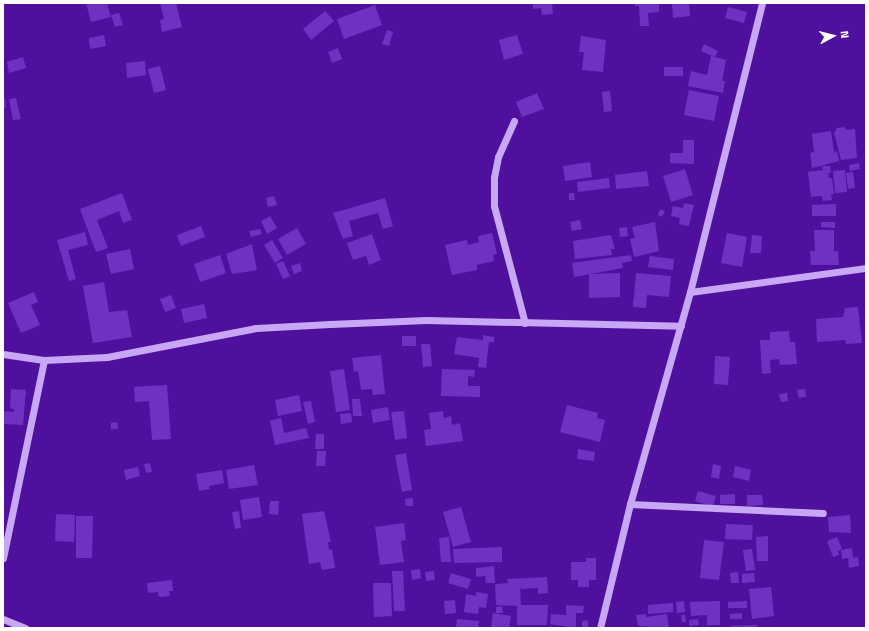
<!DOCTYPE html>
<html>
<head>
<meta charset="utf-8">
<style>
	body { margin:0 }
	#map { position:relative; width:869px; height:631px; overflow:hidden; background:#4f119d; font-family:"Titillium Web",sans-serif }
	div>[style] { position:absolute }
	.building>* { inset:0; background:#6f31c1 }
	.minor>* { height:7px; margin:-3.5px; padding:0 3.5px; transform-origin:3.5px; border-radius:3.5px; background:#c8a7f5 }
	span { translate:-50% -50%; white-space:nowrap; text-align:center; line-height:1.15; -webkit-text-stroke:4px #4f119d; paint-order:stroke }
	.frame { position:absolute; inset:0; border:4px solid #fff; pointer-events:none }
	.north { position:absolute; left:813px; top:16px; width:40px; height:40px; -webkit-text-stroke:3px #4f119d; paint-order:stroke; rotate:83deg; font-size:11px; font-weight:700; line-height:16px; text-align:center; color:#fff }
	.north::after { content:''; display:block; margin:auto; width:14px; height:18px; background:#fff; clip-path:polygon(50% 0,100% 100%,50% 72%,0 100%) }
</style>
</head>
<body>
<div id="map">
	<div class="building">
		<i style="clip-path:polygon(86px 3px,107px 3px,111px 17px,91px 22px)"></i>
		<i style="clip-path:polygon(160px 3px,176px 3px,182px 27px,162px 32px,160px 20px,164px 19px)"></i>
		<i style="clip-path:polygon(533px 3px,552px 3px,553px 14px,542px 15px,541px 8px,533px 9px)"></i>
		<i style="clip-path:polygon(635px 3px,659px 3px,659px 12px,648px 13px,649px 26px,640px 26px,639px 6px,635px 6px)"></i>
		<i style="clip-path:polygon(672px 3px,689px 3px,690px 16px,673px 18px)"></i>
		<i style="clip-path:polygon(375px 5px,382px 25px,344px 39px,337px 19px)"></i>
		<i style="clip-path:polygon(728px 7px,747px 12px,744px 23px,725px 18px)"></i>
		<i style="clip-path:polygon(325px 11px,334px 21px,311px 40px,303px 29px)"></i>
		<i style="clip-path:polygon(119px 13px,123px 25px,115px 27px,111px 15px)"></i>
		<i style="clip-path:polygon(387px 30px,393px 32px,389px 46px,382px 44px)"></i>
		<i style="clip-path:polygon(104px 35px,106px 46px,90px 49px,89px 38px)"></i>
		<i style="clip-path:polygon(517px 35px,523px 54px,504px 60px,499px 40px)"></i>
		<i style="clip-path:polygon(581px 36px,606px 40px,603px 72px,582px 70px,584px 52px,579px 52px)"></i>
		<i style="clip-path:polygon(704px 44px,718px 51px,715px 57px,726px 60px,722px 81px,725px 81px,723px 93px,688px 86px,691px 71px,707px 75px,711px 56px,715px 57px,701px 51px)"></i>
		<i style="clip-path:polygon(338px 48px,342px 59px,332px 63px,328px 52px)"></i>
		<i style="clip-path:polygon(23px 57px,26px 68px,9px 73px,7px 62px)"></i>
		<i style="clip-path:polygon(145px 61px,146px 75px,127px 78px,126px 63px)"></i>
		<i style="clip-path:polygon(160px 66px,166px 90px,154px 93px,148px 69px)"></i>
		<i style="clip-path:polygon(664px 67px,683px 67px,683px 76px,664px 76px)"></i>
		<i style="clip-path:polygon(689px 90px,719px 96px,714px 121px,684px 115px)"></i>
		<i style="clip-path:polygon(610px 91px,612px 111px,604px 112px,602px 92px)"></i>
		<i style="clip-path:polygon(537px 93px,544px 109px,522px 117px,516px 102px)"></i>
		<i style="clip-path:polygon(3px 98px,5px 98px,6px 108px,3px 108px)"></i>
		<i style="clip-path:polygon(16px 98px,21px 119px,13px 120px,9px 99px)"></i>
		<i style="clip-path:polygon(845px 127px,846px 130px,855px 129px,857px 158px,841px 160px,834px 132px,836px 131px,836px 128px)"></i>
		<i style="clip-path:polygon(831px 131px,834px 152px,837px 151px,839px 161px,812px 168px,810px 153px,814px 152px,812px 134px)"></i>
		<i style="clip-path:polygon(683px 140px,694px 140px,694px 164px,670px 163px,670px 153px,683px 153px)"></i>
		<i style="clip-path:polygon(590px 162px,592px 177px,565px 181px,563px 166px)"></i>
		<i style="clip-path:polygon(859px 163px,860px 169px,850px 171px,849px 165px)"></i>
		<i style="clip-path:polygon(822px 166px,830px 166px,831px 173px,828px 173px,829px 178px,832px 178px,834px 194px,831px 195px,832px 200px,823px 201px,822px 196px,811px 197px,808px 172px,823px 170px)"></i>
		<i style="clip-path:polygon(685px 169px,693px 195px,671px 202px,663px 176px)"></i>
		<i style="clip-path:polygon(845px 170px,847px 192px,835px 193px,833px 171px)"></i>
		<i style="clip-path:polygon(647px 171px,649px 186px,616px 189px,615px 175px)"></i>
		<i style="clip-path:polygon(853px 172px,855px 188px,848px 189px,846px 173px)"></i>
		<i style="clip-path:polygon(609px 178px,610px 188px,578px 192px,577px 182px)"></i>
		<i style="clip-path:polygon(122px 193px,132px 220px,123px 223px,119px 211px,97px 220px,108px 248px,96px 252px,80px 209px)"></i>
		<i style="clip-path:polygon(569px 193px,574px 193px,575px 200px,569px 200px)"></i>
		<i style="clip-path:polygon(274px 196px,277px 205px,268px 207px,266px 198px)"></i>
		<i style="clip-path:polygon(385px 198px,393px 226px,383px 229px,378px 213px,349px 221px,353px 236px,343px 239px,333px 213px)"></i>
		<i style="clip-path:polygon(684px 203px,694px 205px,689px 226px,679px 224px,680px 218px,671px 216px,673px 206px,683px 208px)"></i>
		<i style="clip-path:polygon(836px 204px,836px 216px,812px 216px,812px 205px)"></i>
		<i style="clip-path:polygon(660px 209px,665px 211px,662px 217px,658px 215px)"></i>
		<i style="clip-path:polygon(270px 216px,277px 228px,267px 234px,261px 221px)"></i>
		<i style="clip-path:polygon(580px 220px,582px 229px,572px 231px,570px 222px)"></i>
		<i style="clip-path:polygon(655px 222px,659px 251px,634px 257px,630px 239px,635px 238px,632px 227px)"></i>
		<i style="clip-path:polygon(821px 222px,835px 222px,835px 228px,821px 227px)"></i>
		<i style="clip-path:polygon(201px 226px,205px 237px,181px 246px,177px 235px)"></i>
		<i style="clip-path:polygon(627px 227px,628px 236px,620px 237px,619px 228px)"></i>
		<i style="clip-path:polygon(297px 228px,306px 244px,287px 255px,278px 239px)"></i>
		<i style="clip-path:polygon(260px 229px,262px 234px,251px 237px,249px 231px)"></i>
		<i style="clip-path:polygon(814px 230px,834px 230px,834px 251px,838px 251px,839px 265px,811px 265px,810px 251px,815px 251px)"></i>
		<i style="clip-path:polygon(85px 232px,88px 245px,68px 250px,76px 279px,69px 281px,57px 240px)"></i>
		<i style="clip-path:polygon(492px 233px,497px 254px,493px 255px,494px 261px,477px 265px,477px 270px,452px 275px,445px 245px,467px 240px,468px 245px,479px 242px,478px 236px)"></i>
		<i style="clip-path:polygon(727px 233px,747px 237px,742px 267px,721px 263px)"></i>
		<i style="clip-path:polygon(372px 234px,381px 260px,369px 265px,366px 256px,353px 260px,347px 243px)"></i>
		<i style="clip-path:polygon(611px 235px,615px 249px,611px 249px,612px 255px,575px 259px,573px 241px)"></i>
		<i style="clip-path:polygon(752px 235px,762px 236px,761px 253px,750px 253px)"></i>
		<i style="clip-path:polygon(272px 240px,283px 258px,275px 263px,264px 245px)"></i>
		<i style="clip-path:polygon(252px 244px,257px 270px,232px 274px,226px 254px)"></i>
		<i style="clip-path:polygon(130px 249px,134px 269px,111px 274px,106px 254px)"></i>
		<i style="clip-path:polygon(220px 255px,226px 273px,200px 282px,194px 264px)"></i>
		<i style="clip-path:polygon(631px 255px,632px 261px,622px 263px,623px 268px,574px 277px,572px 263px)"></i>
		<i style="clip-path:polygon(650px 256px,674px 259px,673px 270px,648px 267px)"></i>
		<i style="clip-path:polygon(283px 261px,290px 276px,283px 279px,276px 264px)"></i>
		<i style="clip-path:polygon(300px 263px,302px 271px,294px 274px,291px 266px)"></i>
		<i style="clip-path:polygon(620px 273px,620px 297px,589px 298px,589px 274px)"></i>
		<i style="clip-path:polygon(636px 273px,671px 276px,669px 297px,647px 295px,646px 308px,633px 307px)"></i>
		<i style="clip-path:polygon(104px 282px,109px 312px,127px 310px,132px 337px,93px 343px,83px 286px)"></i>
		<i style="clip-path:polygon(34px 292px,38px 302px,31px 305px,40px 325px,21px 333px,8px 303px)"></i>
		<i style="clip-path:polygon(171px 295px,176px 308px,165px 312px,160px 299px)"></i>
		<i style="clip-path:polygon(204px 304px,207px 318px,184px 323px,181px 309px)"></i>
		<i style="clip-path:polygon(858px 307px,862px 343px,846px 344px,845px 340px,817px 342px,816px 319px,843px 317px,845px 308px)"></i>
		<i style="clip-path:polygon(789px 331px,790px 342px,795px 342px,797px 364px,780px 365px,779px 359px,770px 360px,771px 373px,762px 374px,760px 340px,770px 340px,770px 332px)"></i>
		<i style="clip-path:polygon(483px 335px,494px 337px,494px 342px,489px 342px,486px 368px,478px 367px,479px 358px,454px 354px,457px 337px,483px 340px)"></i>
		<i style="clip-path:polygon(402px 336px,416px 336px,416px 346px,402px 346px)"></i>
		<i style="clip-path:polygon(421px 344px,430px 344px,432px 366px,423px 367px)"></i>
		<i style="clip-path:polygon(381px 355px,385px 394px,373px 395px,372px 389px,361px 390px,358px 371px,354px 372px,352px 358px)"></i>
		<i style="clip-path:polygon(715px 356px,730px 357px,728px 385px,714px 384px)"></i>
		<i style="clip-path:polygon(344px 369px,350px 410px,336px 412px,330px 371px)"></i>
		<i style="clip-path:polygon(442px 369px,475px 370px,474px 377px,468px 376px,468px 386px,480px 386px,480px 397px,441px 396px)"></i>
		<i style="clip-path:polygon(167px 385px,171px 439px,152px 440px,149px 401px,135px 402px,134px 387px)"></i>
		<i style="clip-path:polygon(11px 389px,26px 390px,23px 425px,3px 424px,3px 411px,14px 412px,14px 409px,10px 408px)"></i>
		<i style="clip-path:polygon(805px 389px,806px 397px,799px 398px,797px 390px)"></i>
		<i style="clip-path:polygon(787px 393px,788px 401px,781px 402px,779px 394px)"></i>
		<i style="clip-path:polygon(299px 395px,302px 411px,278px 416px,275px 400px)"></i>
		<i style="clip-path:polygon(352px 399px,360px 399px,362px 416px,353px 416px)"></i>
		<i style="clip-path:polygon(311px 401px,315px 422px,308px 424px,303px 402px)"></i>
		<i style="clip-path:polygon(567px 405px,598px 413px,597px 418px,605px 420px,600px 442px,560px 432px)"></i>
		<i style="clip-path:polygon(388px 407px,390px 420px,373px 423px,371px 410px)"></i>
		<i style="clip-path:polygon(404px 411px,407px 438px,395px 440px,391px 412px)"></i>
		<i style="clip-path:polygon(443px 411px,444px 418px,451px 416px,452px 425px,460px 423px,463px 441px,426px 446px,424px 430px,431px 429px,429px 413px)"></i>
		<i style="clip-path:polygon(351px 413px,352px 422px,341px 424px,340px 414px)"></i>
		<i style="clip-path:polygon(281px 418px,284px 433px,306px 428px,309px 438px,275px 445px,270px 421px)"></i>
		<i style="clip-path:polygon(117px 422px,118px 429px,111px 429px,111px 423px)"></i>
		<i style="clip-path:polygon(316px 434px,324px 434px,324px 449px,315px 449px)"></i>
		<i style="clip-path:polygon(578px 449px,595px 452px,594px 461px,577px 459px)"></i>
		<i style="clip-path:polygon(317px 451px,326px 451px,325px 466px,316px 466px)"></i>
		<i style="clip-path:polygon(406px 453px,412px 490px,402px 492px,395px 455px)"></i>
		<i style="clip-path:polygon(150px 463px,152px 472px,146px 473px,144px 464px)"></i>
		<i style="clip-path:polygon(713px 464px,721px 466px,719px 479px,711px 477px)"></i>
		<i style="clip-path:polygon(254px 465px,258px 485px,229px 489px,226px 470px)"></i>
		<i style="clip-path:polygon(735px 466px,751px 470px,749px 481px,733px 477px)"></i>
		<i style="clip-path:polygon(138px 467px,140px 476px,126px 480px,124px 470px)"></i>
		<i style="clip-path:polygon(222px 470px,224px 483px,209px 486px,210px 489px,199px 491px,196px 474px)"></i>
		<i style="clip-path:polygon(698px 491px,716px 496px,713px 507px,695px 501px)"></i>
		<i style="clip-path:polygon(735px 494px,735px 504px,720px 504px,720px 495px)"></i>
		<i style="clip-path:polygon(747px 495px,762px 495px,763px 505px,747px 506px)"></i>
		<i style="clip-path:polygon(259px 497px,262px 517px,243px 520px,240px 500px)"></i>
		<i style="clip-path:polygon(413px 498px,413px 506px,406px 506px,405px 499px)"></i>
		<i style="clip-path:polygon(270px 501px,279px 501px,278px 515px,269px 514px)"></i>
		<i style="clip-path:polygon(461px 507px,471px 542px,453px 547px,443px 512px)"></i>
		<i style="clip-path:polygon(239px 511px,241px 528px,235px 529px,232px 512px)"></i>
		<i style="clip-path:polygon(324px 511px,331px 542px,328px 542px,329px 550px,332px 549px,335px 568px,322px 570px,320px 562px,309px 564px,302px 514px)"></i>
		<i style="clip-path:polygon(56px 514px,75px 515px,74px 542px,55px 541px)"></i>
		<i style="clip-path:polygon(850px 515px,851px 533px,829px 532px,828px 517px)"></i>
		<i style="clip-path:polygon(76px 516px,93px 516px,92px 558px,76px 558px)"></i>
		<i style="clip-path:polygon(404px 523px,406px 540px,401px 541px,404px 562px,380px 565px,375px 527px)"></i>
		<i style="clip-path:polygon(726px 524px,753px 525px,752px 540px,725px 539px)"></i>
		<i style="clip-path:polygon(768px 536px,768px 561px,757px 561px,756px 537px)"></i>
		<i style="clip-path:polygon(449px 537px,451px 562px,441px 562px,439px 538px)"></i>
		<i style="clip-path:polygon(837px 537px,842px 549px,838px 551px,839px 555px,833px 557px,827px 541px)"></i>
		<i style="clip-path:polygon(704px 540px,724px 542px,719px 580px,700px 578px)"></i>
		<i style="clip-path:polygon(502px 547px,502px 562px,454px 563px,453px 549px)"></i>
		<i style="clip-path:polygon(852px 548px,853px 558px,858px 557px,859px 566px,849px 568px,848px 558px,842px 559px,841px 550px)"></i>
		<i style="clip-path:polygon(752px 549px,755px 570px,746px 571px,743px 550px)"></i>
		<i style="clip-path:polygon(586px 558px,596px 558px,596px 580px,589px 580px,589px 587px,578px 587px,578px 580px,571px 580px,571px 562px,586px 562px)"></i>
		<i style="clip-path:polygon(494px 566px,495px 583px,486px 583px,485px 576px,476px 577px,476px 568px)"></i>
		<i style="clip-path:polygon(420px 569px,421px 578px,412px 580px,411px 570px)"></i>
		<i style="clip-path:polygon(392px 571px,403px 571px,405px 611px,394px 611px)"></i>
		<i style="clip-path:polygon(434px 571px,435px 580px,426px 581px,425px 572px)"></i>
		<i style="clip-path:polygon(738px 572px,739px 583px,731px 583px,730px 573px)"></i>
		<i style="clip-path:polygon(451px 573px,471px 579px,468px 589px,448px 583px)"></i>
		<i style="clip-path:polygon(754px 573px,755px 582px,742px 583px,742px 574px)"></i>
		<i style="clip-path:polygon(547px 577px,548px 593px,538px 594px,538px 588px,521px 589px,520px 585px,521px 605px,548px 605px,547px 625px,517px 625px,517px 606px,496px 605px,495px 584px,508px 583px,507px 579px)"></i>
		<i style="clip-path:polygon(172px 580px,173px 591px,169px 591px,170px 596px,159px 597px,158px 592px,148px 593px,147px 583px)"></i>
		<i style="clip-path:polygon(373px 583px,391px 583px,392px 616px,374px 617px)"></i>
		<i style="clip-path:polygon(771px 587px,774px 616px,752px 619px,749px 589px)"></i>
		<i style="clip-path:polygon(476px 592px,488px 594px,486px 608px,479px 607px,478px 614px,464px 612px,466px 594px,476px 596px)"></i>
		<i style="clip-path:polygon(455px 600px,456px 613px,445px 614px,444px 601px)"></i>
		<i style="clip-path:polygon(684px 601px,685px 612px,677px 613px,676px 602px)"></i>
		<i style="clip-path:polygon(720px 601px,720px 625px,707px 625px,707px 615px,691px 616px,690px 602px)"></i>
		<i style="clip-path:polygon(747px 601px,747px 608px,728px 608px,728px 602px)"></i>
		<i style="clip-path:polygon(673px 603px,673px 612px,648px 614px,648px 605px)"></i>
		<i style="clip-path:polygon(566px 605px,584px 606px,583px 613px,576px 613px,576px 628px,550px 624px,551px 614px,566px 615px)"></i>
		<i style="clip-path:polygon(502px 606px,503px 613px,496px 613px,496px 607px)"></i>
		<i style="clip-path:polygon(493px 613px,511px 616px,509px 628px,491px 628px)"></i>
		<i style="clip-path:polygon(742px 613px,742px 619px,730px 619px,730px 614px)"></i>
		<i style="clip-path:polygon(646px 614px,646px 617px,667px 614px,669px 628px,638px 626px,636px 615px)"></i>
		<i style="clip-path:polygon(681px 615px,685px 615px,686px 622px,682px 622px)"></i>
		<i style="clip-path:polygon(457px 619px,479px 621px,478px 628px,456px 628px)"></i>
		<i style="clip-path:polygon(698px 619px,699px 625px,689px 626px,689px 620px)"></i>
		<i style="clip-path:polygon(588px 620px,588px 628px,582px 628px,582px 621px)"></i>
		<i style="clip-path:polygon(757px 625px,757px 628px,730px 628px,730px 626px)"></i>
	</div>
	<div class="minor">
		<i style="left:514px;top:121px;width:39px;rotate:114deg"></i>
		<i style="left:498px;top:157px;width:20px;rotate:101deg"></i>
		<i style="left:494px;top:177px;width:29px;rotate:90deg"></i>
		<i style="left:494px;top:206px;width:121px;rotate:75.2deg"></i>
		<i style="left:690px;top:292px;width:178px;rotate:-7.8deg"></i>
		<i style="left:3px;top:354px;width:41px;rotate:8.3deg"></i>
		<i style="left:44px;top:360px;width:63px;rotate:-2.7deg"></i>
		<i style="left:107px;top:357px;width:152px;rotate:-11deg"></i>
		<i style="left:256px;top:328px;width:74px;rotate:-3.1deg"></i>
		<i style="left:330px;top:324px;width:96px;rotate:-2.4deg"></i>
		<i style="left:426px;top:320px;width:255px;rotate:1.3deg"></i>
		<i style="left:630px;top:504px;width:193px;rotate:2.7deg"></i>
		<i style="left:3px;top:558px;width:202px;rotate:-78.3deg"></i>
		<i style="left:3px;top:619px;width:24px;rotate:22deg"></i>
		<i style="left:600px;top:628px;width:128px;rotate:-76.4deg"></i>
		<i style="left:630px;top:504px;width:220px;rotate:-74.2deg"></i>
		<i style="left:690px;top:292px;width:298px;rotate:-76deg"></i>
	</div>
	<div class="frame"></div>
	<div class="north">N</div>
</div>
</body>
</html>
